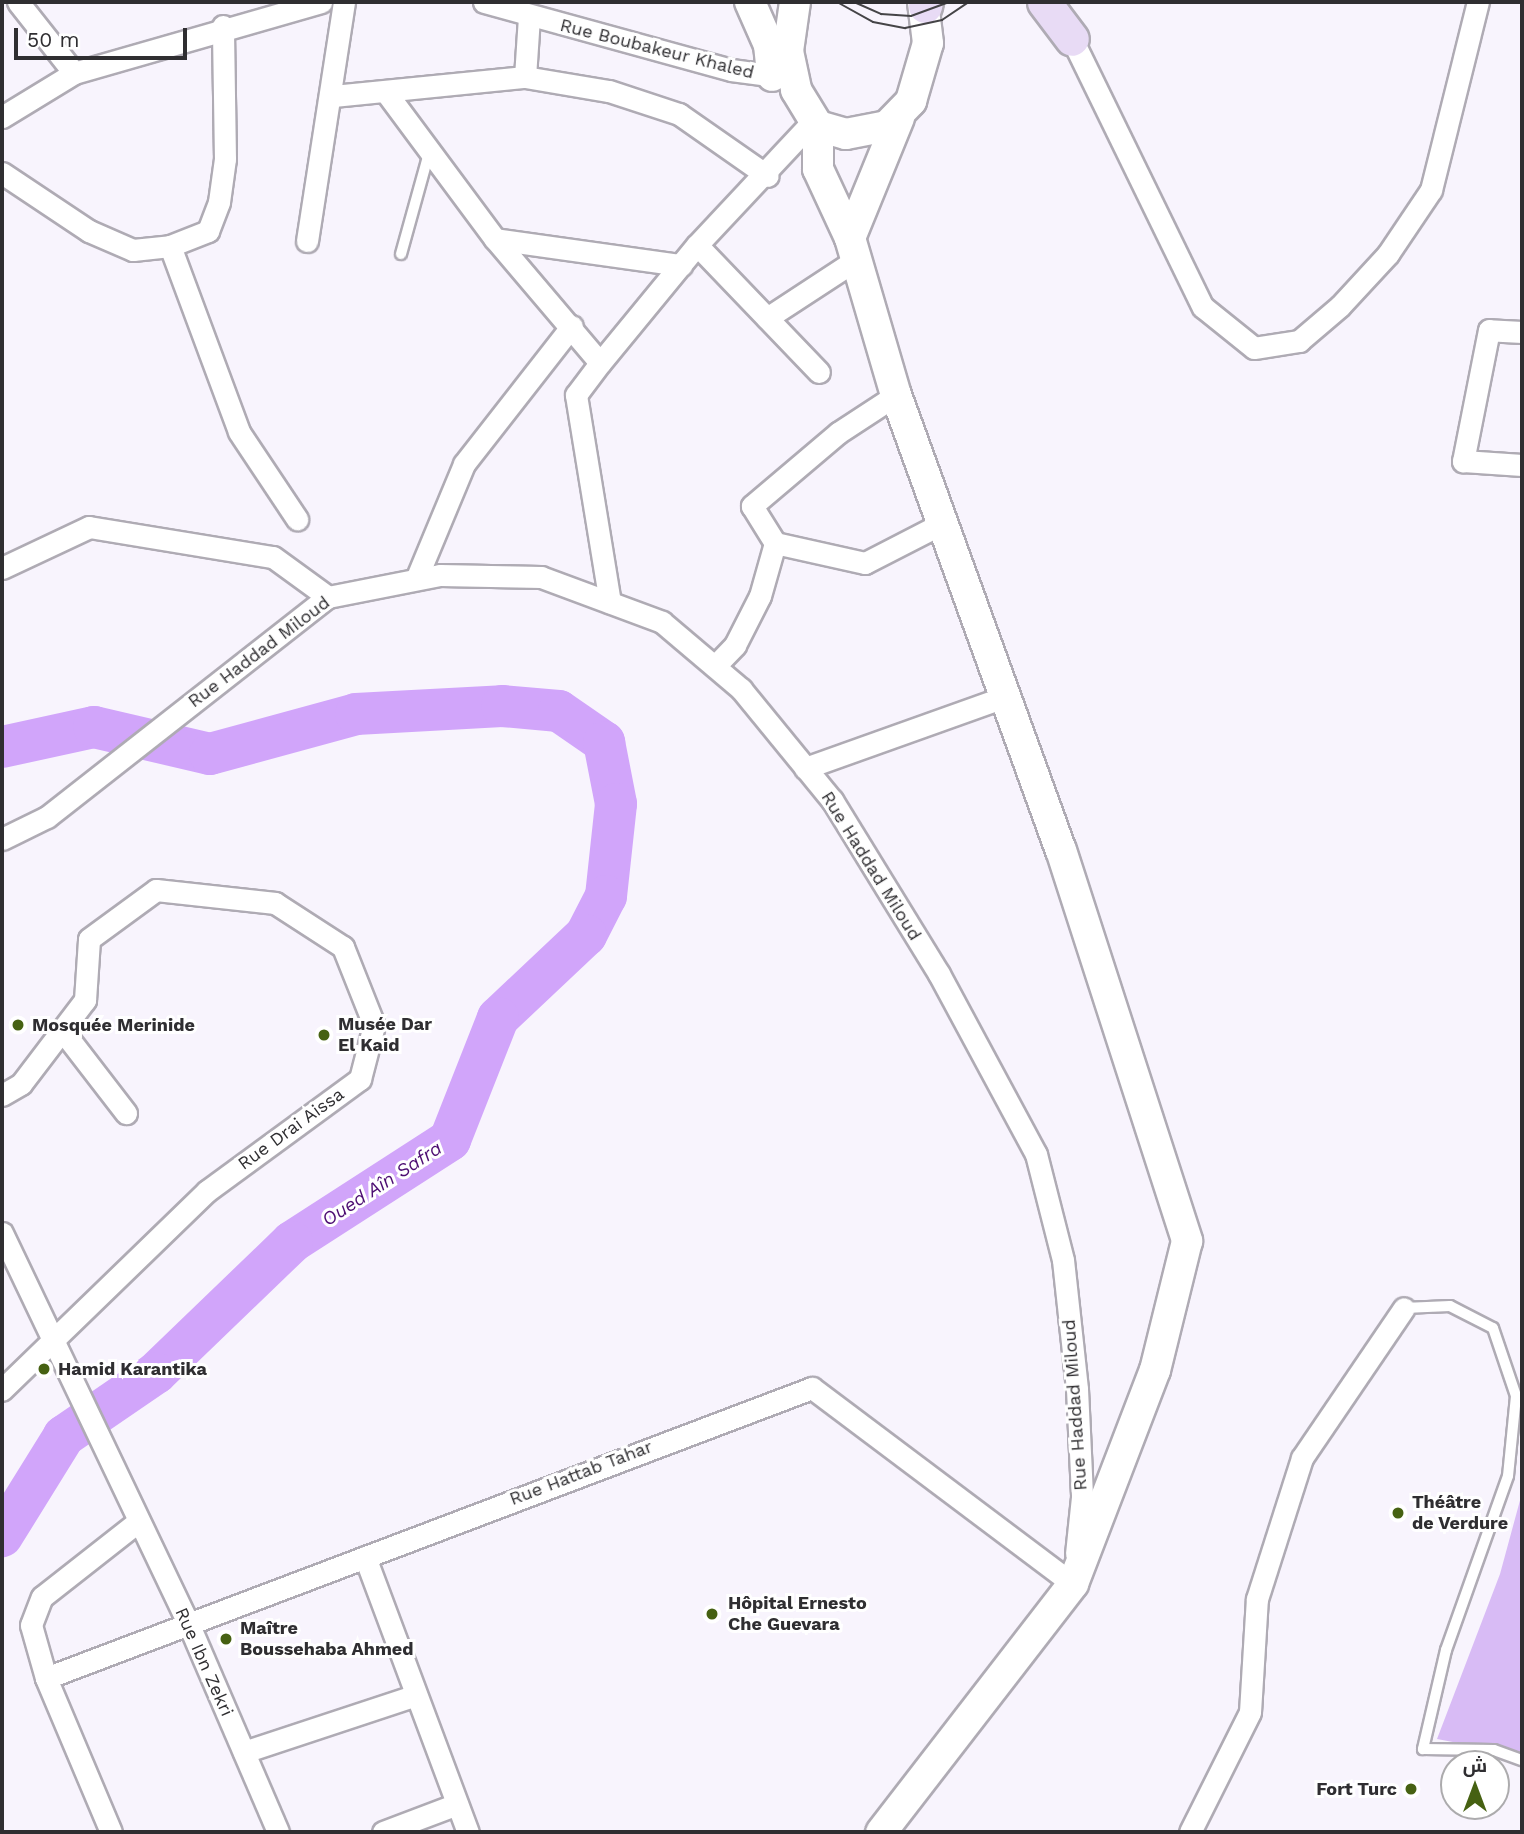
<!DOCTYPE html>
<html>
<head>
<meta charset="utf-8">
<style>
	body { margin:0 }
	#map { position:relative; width:1524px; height:1834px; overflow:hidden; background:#f8f4fd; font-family:"Work Sans",Cairo,sans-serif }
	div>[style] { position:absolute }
	.green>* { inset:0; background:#d8bbf5 }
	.river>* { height:42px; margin:-21px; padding:0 21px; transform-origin:21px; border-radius:21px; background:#d1a5fa }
	.roads { filter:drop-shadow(2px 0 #afabb4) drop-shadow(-2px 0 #afabb4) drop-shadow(0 2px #afabb4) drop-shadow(0 -2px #afabb4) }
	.service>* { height:10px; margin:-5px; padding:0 5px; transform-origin:5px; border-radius:5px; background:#fff }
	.minor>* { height:21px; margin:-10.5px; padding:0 10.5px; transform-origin:10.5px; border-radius:10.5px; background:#fff }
	.secondary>* { height:30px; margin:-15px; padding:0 15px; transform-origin:15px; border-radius:15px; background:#fff }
	.primary>* { height:33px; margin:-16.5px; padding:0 16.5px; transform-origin:16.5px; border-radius:16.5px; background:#e8dbf5 }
	.tram>* { height:2px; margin:-1px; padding:0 1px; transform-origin:1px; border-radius:1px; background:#454447 }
	.dots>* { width:19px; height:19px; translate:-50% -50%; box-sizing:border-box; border:4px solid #fff; border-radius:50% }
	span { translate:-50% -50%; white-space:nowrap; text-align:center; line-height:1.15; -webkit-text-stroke:6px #fff; paint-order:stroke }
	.street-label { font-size:18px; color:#2f2e31 }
	.poi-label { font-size:18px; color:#2f2e31; font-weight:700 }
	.left { translate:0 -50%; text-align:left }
	.right { translate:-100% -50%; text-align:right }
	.water-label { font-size:19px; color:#4c0d72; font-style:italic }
	.frame { position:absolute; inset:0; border:4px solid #2f2e31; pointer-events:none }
	.north { position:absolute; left:1440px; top:1750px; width:70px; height:70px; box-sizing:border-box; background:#fff; border:2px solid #acabad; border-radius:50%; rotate:0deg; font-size:19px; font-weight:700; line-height:28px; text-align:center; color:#2f2e31 }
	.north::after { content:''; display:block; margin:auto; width:24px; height:32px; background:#466112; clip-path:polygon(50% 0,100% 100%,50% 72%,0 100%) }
	.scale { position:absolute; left:14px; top:28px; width:173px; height:32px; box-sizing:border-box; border:4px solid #2f2e31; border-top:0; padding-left:9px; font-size:21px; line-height:24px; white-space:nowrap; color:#2f2e31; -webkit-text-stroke:5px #fff; paint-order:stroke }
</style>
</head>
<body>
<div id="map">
	<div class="green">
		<i style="clip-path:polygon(1522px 1493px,1522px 1755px,1437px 1739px,1500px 1574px)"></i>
	</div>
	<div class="river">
		<i style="left:2px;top:747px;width:94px;rotate:-12.3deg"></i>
		<i style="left:94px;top:727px;width:119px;rotate:13.1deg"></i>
		<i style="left:210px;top:754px;width:151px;rotate:-15.3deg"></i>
		<i style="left:356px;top:714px;width:146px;rotate:-3.1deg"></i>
		<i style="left:502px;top:706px;width:57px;rotate:5deg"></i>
		<i style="left:559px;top:711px;width:55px;rotate:34.6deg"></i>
		<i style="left:604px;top:742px;width:63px;rotate:79deg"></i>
		<i style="left:616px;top:804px;width:93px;rotate:96.2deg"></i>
		<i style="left:606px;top:896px;width:44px;rotate:117.1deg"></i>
		<i style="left:586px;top:935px;width:121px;rotate:136.7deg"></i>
		<i style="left:498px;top:1018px;width:131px;rotate:111.5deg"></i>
		<i style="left:450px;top:1140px;width:188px;rotate:147.2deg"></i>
		<i style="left:292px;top:1242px;width:189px;rotate:136.1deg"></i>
		<i style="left:156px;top:1373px;width:112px;rotate:145.6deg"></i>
		<i style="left:64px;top:1436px;width:118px;rotate:121.8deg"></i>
	</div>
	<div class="roads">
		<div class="service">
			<i style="left:401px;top:254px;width:105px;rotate:-74.5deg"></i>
			<i style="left:1404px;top:1308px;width:46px;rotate:-2.5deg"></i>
			<i style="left:1450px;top:1306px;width:48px;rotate:27.1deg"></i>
			<i style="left:1493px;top:1328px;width:72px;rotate:71.3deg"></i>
			<i style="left:1516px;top:1396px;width:80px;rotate:95.7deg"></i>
			<i style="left:1508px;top:1476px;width:185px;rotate:109.6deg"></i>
			<i style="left:1446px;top:1650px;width:102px;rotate:103.1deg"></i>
			<i style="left:1423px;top:1749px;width:71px;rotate:0.8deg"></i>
			<i style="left:1494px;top:1750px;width:30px;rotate:20deg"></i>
		</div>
		<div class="minor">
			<i style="left:18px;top:2px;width:90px;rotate:51.7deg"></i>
			<i style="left:484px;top:2px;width:256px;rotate:15.4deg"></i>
			<i style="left:731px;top:70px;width:52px;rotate:7.7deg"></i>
			<i style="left:1072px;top:39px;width:298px;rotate:64deg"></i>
			<i style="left:1203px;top:307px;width:65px;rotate:38.8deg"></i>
			<i style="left:1254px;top:348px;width:46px;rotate:-8.8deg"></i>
			<i style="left:1299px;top:341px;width:54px;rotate:-40.5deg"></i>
			<i style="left:1340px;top:306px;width:71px;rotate:-47.3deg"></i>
			<i style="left:1388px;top:254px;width:77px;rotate:-56.1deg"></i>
			<i style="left:1431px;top:190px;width:194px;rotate:-76deg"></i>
			<i style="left:525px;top:77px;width:60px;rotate:-86.2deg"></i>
			<i style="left:388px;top:95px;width:179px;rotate:53.4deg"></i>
			<i style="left:495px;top:239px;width:162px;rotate:49.7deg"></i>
			<i style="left:600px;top:363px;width:153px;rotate:-50.6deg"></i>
			<i style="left:697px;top:245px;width:170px;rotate:-46.9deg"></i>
			<i style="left:333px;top:96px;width:193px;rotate:-5.7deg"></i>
			<i style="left:525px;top:77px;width:85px;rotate:9.5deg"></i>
			<i style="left:609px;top:91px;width:74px;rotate:18.2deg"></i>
			<i style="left:679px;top:114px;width:108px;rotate:34.9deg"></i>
			<i style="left:2px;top:117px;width:84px;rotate:-31.4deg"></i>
			<i style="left:74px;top:73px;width:257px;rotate:-16deg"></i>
			<i style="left:2px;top:173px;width:105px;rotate:33.7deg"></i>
			<i style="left:89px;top:231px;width:48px;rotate:23.4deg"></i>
			<i style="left:133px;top:250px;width:37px;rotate:-6deg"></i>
			<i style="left:170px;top:246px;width:198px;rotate:69.6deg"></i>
			<i style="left:239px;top:432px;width:105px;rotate:56.3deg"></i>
			<i style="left:495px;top:239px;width:188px;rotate:8deg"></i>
			<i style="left:307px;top:241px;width:242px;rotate:-81.2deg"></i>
			<i style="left:697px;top:245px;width:176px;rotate:46.2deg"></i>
			<i style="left:170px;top:246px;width:41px;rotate:-21.5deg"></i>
			<i style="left:208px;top:231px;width:31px;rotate:-69deg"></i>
			<i style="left:219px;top:202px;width:43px;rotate:-82.1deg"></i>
			<i style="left:225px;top:159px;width:133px;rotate:-90.9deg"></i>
			<i style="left:767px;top:318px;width:108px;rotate:-33.2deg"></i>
			<i style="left:1522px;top:332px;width:33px;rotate:-177deg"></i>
			<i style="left:1489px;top:330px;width:134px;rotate:101.2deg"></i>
			<i style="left:1463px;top:461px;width:59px;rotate:3.9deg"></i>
			<i style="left:600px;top:363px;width:40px;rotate:127deg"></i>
			<i style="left:576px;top:395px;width:210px;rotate:80.7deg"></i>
			<i style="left:896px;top:395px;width:69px;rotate:146.8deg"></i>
			<i style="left:838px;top:433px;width:113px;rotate:139.7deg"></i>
			<i style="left:752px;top:506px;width:44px;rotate:58.1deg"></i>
			<i style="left:775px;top:543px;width:92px;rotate:12.5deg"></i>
			<i style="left:865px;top:563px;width:85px;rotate:-27.2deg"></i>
			<i style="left:2px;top:568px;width:96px;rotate:-25.2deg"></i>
			<i style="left:89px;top:527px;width:186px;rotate:9.3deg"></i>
			<i style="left:273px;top:557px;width:68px;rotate:36deg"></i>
			<i style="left:417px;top:577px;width:122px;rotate:-67.4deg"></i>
			<i style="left:464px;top:464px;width:175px;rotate:-52deg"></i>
			<i style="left:715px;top:666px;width:29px;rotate:-46deg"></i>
			<i style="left:735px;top:645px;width:55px;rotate:-63deg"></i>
			<i style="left:760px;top:596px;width:55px;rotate:-74.2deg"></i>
			<i style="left:805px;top:768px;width:211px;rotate:-19.6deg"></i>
			<i style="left:2px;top:839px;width:50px;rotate:-26.1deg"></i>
			<i style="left:47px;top:817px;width:357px;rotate:-38.1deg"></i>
			<i style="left:328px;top:597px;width:114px;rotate:-11.1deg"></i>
			<i style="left:440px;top:575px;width:101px;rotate:1.1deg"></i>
			<i style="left:541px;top:577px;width:129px;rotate:20.4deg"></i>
			<i style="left:662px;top:622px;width:104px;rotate:40.3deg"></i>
			<i style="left:741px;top:689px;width:144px;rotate:50.7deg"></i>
			<i style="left:832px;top:800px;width:204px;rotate:58.4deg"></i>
			<i style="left:939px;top:974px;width:204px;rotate:61.7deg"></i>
			<i style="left:1036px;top:1154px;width:109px;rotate:75.7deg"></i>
			<i style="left:1063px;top:1260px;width:130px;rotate:83.8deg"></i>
			<i style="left:1077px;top:1389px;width:108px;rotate:87.3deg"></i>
			<i style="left:1082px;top:1497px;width:57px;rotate:96deg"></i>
			<i style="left:62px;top:1030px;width:105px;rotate:52.4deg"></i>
			<i style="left:2px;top:1095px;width:22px;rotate:-30deg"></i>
			<i style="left:21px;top:1084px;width:106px;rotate:-52.7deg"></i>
			<i style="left:85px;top:1000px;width:61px;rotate:-86.2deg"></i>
			<i style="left:89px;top:939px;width:83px;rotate:-36.2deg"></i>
			<i style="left:156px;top:890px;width:120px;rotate:6.2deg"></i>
			<i style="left:275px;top:903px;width:81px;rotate:32.9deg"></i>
			<i style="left:343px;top:947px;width:84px;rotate:68.3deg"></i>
			<i style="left:374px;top:1025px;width:56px;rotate:104.5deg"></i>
			<i style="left:360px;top:1079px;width:190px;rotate:143.8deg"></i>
			<i style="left:207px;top:1191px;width:286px;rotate:135.9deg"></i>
			<i style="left:2px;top:1233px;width:434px;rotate:64.5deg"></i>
			<i style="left:189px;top:1625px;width:225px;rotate:66.7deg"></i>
			<i style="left:365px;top:1557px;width:294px;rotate:69.5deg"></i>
			<i style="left:46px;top:1678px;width:819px;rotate:-20.74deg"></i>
			<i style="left:812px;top:1388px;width:326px;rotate:36.9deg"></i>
			<i style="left:244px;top:1752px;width:181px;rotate:-18.3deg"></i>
			<i style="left:111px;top:1832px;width:167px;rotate:-112.9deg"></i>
			<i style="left:46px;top:1678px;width:55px;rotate:-105.8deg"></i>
			<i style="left:31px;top:1625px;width:30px;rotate:-69deg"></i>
			<i style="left:42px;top:1597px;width:123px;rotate:-38.1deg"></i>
			<i style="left:383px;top:1832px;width:79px;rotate:-20.7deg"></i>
			<i style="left:1190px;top:1832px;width:134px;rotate:-63.4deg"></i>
			<i style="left:1250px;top:1712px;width:113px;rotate:-86.5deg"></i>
			<i style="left:1257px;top:1599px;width:148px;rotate:-72.3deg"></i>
			<i style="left:1302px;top:1458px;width:181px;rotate:-55.8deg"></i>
		</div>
		<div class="secondary">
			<i style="left:750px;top:2px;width:47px;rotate:66.2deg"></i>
			<i style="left:769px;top:45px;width:31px;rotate:84deg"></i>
			<i style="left:795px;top:2px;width:49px;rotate:98.1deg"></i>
			<i style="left:788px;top:51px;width:40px;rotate:78deg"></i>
			<i style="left:796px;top:90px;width:42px;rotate:58.6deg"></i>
			<i style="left:818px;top:126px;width:29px;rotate:16deg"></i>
			<i style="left:846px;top:134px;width:42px;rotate:-11deg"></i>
			<i style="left:887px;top:126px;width:35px;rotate:-46deg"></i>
			<i style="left:911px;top:101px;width:60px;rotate:-73.7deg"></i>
			<i style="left:928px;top:43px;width:41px;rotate:-97deg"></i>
			<i style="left:818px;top:126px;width:43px;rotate:90deg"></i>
			<i style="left:818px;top:169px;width:76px;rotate:65.1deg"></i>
			<i style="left:850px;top:238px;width:164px;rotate:73.7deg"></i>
			<i style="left:896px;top:395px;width:484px;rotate:70.1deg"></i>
			<i style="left:1061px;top:850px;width:411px;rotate:72.1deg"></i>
			<i style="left:1187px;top:1241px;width:133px;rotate:103.9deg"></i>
			<i style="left:1155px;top:1370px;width:229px;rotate:111deg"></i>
			<i style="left:1073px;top:1584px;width:314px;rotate:127.7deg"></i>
			<i style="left:850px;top:238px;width:130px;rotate:-67.8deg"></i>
		</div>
		<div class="primary">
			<i style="left:1044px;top:2px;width:46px;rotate:52.9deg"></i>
			<i style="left:925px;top:6px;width:4px;rotate:-76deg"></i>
		</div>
	</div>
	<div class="tram">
		<i style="left:837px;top:2px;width:41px;rotate:29.1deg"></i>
		<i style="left:873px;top:22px;width:33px;rotate:11deg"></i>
		<i style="left:905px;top:28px;width:38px;rotate:-12deg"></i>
		<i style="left:942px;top:20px;width:32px;rotate:-34deg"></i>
		<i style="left:854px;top:2px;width:30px;rotate:24deg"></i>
		<i style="left:881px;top:14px;width:30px;rotate:4deg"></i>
		<i style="left:911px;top:16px;width:40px;rotate:-20.2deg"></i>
	</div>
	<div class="dots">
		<i style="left:18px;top:1025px;background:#466112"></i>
		<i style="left:324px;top:1035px;background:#466112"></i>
		<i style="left:44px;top:1369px;background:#466112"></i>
		<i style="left:1398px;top:1513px;background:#466112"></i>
		<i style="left:712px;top:1614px;background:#466112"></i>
		<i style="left:226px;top:1639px;background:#466112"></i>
		<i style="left:1411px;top:1789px;background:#466112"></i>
	</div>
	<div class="street-label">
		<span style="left:657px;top:49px;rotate:14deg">Rue Boubakeur Khaled</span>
		<span style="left:259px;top:652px;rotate:-37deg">Rue Haddad Miloud</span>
		<span style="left:871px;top:866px;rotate:58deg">Rue Haddad Miloud</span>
		<span style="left:291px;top:1129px;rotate:-36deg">Rue Drai Aissa</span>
		<span style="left:1075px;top:1405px;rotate:-94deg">Rue Haddad Miloud</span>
		<span style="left:581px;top:1473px;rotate:-21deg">Rue Hattab Tahar</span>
		<span style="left:204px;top:1662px;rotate:66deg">Rue Ibn Zekri</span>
	</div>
	<div class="poi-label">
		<span class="left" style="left:32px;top:1025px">Mosquée Merinide</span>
		<span class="left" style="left:338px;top:1035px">Musée Dar<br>El Kaid</span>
		<span class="left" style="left:58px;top:1369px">Hamid Karantika</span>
		<span class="left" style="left:1412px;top:1513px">Théâtre<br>de Verdure</span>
		<span class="left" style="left:728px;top:1614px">Hôpital Ernesto<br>Che Guevara</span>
		<span class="left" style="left:240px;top:1639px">Maître<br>Boussehaba Ahmed</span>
		<span class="right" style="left:1397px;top:1789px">Fort Turc</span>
	</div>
	<div class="water-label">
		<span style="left:382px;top:1184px;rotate:-33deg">Oued Aîn Safra</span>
	</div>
	<div class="frame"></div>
	<div class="north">ش</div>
	<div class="scale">50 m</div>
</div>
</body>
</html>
